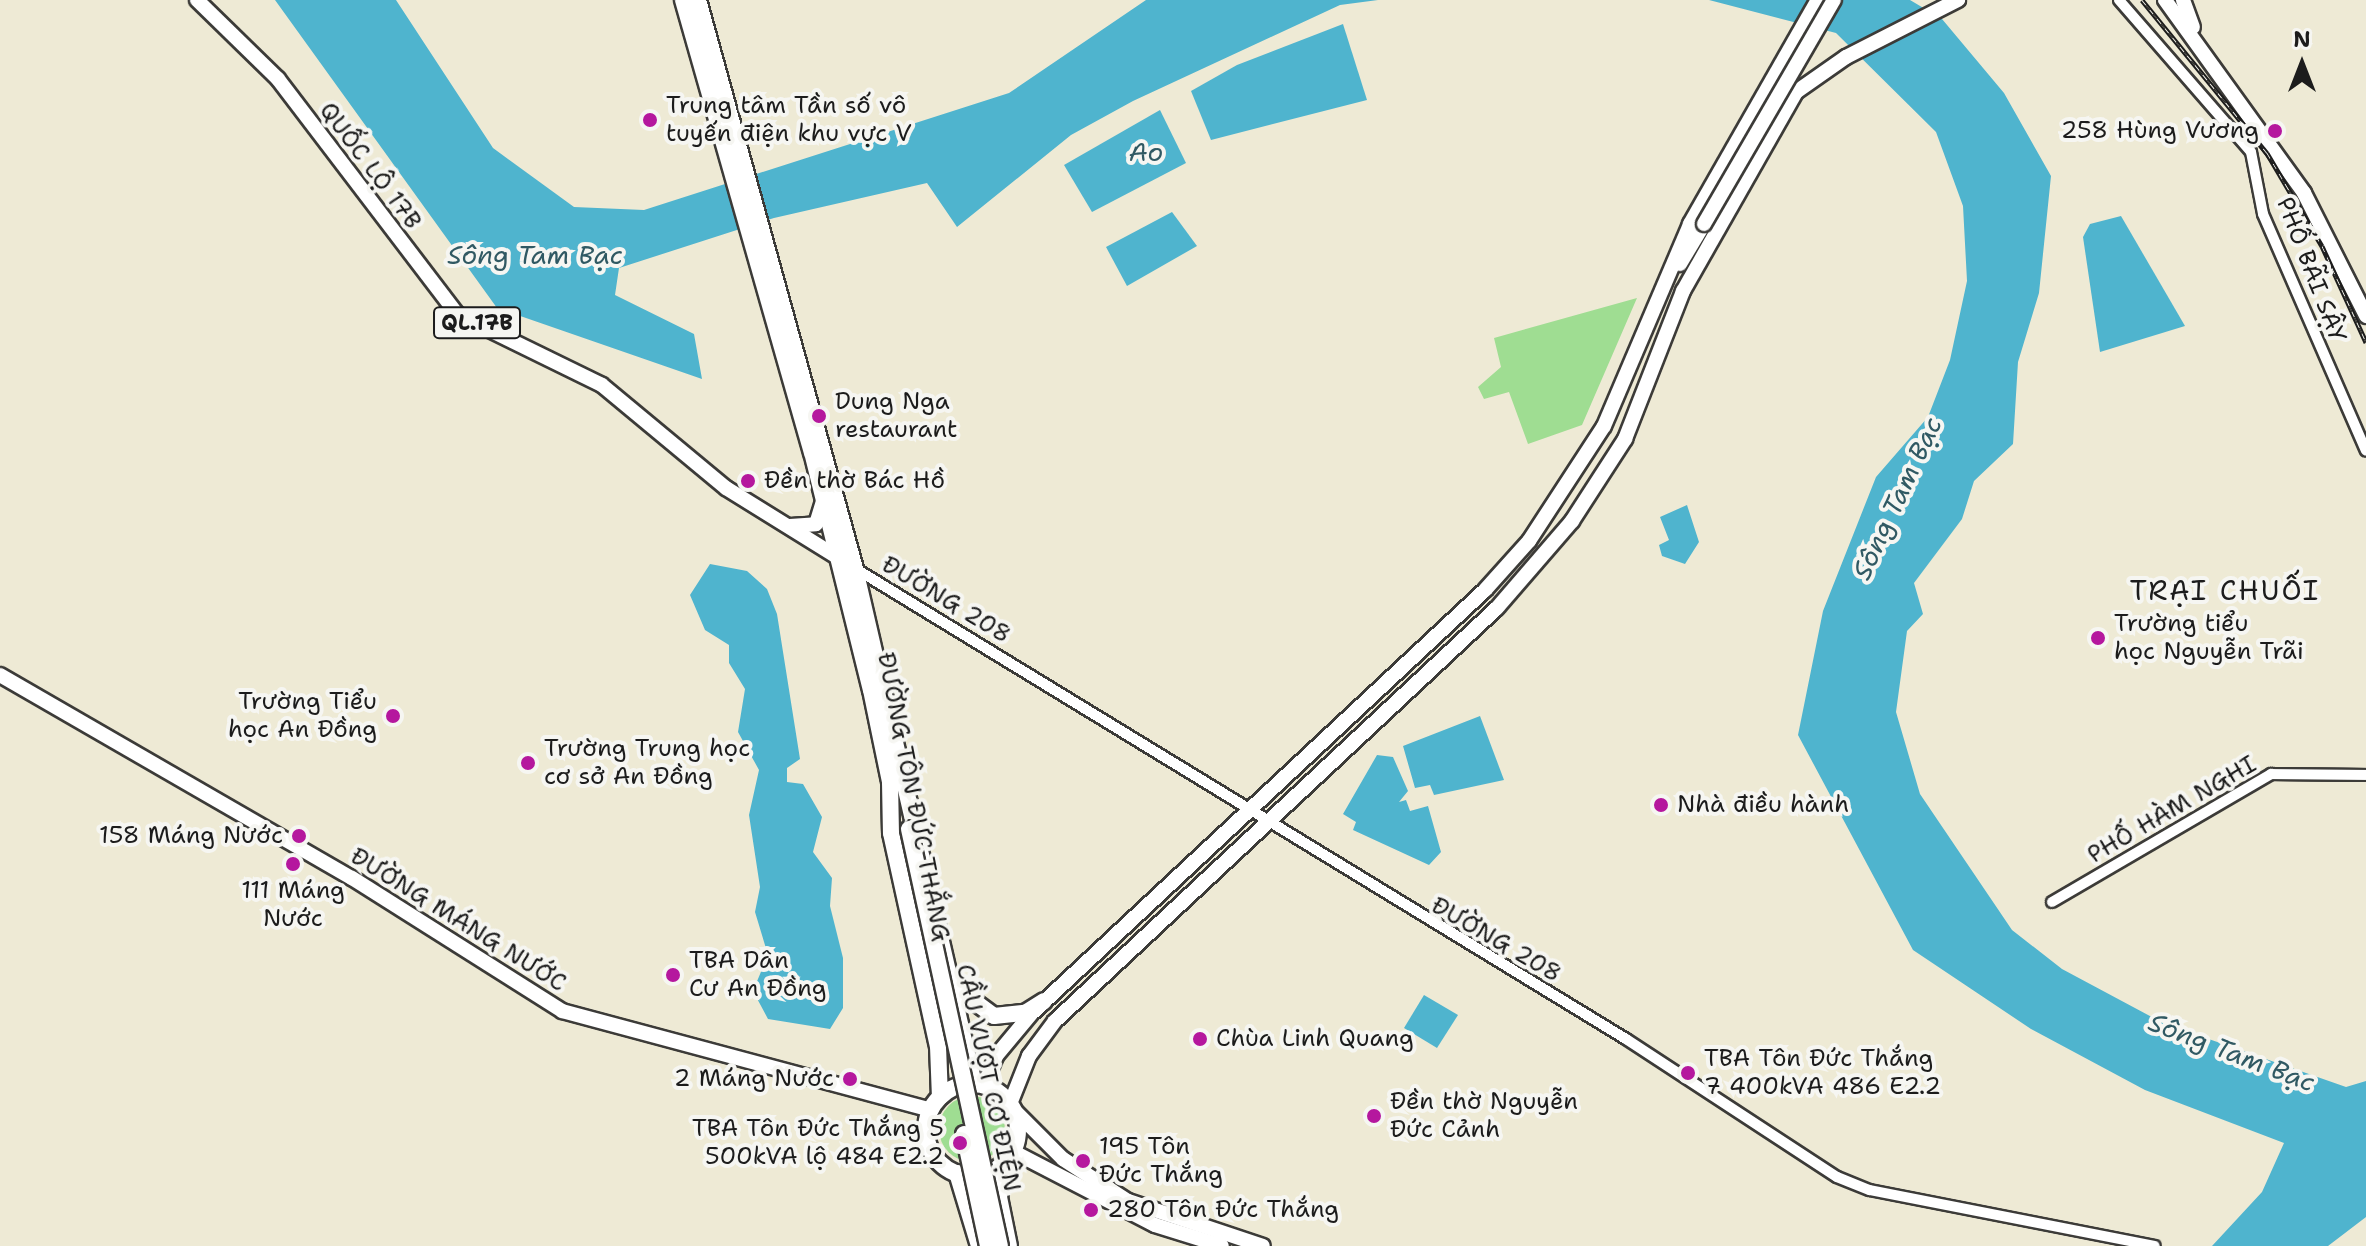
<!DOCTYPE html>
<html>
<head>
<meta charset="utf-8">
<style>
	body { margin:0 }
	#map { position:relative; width:2366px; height:1246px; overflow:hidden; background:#eeead5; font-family:"Shantell Sans",sans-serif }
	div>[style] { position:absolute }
	.green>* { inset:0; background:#9fdd92 }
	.round { border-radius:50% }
	.water>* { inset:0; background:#4fb4ce }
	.roads { filter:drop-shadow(2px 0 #3c3b38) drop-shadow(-2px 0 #3c3b38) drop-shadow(0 2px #3c3b38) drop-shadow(0 -2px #3c3b38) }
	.minor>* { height:10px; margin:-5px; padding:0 5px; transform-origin:5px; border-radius:5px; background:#fff }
	.major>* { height:14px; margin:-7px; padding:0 7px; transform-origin:7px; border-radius:7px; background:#fff }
	.highway>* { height:16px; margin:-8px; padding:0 8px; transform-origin:8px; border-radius:8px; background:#fff }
	.highway>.ring { margin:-8px; padding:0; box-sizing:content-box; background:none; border:16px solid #fff; border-radius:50% }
	.rail>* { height:5px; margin-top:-2.5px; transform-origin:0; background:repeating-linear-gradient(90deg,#f6f6f2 0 6px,#1c1c1c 0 12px); box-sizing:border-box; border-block:2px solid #1c1c1c }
	.bridges { filter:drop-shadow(2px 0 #3c3b38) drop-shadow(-2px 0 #3c3b38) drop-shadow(0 2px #3c3b38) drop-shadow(0 -2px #3c3b38) }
	.major-bridge>* { height:14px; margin:-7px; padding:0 7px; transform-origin:7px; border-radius:7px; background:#fff }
	.highway-bridge>* { height:16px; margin:-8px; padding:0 8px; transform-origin:8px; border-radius:8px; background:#fff }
	.dots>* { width:22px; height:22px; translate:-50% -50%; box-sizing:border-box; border:4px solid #f6f6f2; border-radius:50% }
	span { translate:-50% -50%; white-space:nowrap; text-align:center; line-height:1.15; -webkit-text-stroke:8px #f6f6f2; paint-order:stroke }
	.shield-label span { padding:2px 6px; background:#f6f6f2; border:2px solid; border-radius:6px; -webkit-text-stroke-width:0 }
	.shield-label { font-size:22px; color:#1c1c1c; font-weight:700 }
	.poi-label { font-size:24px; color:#1c1c1c }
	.left { translate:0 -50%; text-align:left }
	.right { translate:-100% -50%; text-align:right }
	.street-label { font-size:24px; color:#1c1c1c }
	.water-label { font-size:26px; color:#305963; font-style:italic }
	.quarter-label { font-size:28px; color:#1c1c1c; letter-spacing:2px }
	.north { position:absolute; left:2262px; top:24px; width:80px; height:80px; -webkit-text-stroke:6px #f6f6f2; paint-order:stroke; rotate:0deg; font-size:22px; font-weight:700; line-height:32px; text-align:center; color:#1c1c1c }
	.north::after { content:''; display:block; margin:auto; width:28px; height:36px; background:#1c1c1c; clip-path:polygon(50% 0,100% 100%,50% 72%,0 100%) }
</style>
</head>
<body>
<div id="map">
	<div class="green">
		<i style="clip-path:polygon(1637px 298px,1582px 425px,1528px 444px,1509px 392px,1484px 399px,1478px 387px,1501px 367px,1494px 338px)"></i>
		<i class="round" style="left:939px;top:1096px;width:66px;height:66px"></i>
	</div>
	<div class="water">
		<i style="clip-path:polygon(275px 0,396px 0,493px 148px,574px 207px,644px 210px,1009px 93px,1146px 0,1378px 0,1340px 5px,1133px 101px,1071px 135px,957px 227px,927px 183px,774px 218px,619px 268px,615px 295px,694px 334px,702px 379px,497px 308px)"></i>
		<i style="clip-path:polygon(1709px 0,1910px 0,1942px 19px,2004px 93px,2051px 176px,2039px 293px,2018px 362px,2013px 444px,1974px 481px,1962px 519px,1914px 583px,1923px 614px,1907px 631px,1896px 712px,1920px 794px,2012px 930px,2062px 969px,2163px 1023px,2346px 1087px,2366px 1081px,2366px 1217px,2328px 1246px,2212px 1246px,2262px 1192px,2284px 1143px,2145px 1090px,2031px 1029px,1913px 950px,1798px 735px,1823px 611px,1876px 477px,1928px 417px,1950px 360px,1967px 281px,1963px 206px,1936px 132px,1836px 33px)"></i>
		<i style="clip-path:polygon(1343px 24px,1367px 100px,1211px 140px,1191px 91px,1237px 65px)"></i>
		<i style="clip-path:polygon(1160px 110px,1186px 163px,1092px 212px,1064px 165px)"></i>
		<i style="clip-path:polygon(1172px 212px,1197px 246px,1127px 286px,1106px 247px)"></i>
		<i style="clip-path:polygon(2121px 216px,2185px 326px,2100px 352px,2083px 237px,2090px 224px)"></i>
		<i style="clip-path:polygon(1687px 505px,1699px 542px,1685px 564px,1662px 556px,1659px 545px,1669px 540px,1660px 517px)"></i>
		<i style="clip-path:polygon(710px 564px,747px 571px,767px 589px,777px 614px,800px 759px,787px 768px,787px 782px,803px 784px,822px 817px,813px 852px,832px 878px,830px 906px,843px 958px,843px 1008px,830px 1029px,768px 1019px,753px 991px,768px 955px,755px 912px,760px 887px,749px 815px,759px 770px,738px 732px,745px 689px,729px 663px,729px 645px,705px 630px,690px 595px)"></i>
		<i style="clip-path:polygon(1480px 716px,1504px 780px,1434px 795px,1430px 785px,1415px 788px,1403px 746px)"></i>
		<i style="clip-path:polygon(1377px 755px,1393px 757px,1408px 791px,1399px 802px,1406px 800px,1410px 811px,1428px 806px,1441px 852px,1429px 865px,1353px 830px,1356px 822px,1343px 814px)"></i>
		<i style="clip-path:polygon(1424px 995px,1458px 1015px,1437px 1048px,1404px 1028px)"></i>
	</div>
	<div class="roads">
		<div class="minor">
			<i style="left:2119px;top:0;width:201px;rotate:49deg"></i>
			<i style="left:2251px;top:152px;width:63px;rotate:79deg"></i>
			<i style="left:2263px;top:214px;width:258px;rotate:66.5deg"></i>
			<i style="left:856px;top:569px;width:902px;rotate:31.4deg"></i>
			<i style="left:1626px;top:1039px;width:252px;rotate:33.2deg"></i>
			<i style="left:1837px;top:1177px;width:35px;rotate:22deg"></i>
			<i style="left:1870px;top:1190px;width:290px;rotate:11.1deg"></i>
			<i style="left:2052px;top:902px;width:254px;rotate:-30.3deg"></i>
			<i style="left:2271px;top:774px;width:95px;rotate:0.6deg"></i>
		</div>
		<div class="major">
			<i style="left:197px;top:0;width:113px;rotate:44.3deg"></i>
			<i style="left:278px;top:79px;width:295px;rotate:52.7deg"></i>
			<i style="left:457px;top:314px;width:161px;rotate:26.1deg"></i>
			<i style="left:602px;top:385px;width:161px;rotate:39.7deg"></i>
			<i style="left:726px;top:488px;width:137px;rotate:31.8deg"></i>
			<i style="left:2165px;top:0;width:238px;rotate:54.2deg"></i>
			<i style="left:2304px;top:193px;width:138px;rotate:63.2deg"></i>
			<i style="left:2183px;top:0;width:29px;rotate:70deg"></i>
			<i style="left:1680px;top:264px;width:47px;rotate:-59deg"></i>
			<i style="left:790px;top:526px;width:26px;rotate:-4deg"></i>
			<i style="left:816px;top:524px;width:24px;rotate:-73deg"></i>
			<i style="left:0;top:675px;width:406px;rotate:30deg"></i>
			<i style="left:352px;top:878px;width:249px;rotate:32.3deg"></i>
			<i style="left:562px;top:1011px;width:382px;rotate:15deg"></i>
			<i style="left:984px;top:1086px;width:32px;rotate:-68deg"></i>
			<i style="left:996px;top:1056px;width:55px;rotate:-50.2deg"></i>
			<i style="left:1031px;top:1014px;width:621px;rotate:-43.04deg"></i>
			<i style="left:1485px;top:590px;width:66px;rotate:-48.1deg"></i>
			<i style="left:1529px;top:541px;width:137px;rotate:-56.9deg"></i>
			<i style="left:1604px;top:426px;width:220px;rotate:-66.9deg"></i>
			<i style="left:1690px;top:224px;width:258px;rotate:-60.3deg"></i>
			<i style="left:1010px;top:1104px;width:52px;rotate:-68.4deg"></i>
			<i style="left:1029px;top:1056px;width:44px;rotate:-53.4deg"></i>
			<i style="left:1055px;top:1021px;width:605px;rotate:-43.06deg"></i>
			<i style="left:1497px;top:608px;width:115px;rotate:-49.2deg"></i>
			<i style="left:1572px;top:521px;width:98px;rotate:-57.1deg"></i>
			<i style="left:1625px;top:439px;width:159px;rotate:-68.6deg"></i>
			<i style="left:1683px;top:291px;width:229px;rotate:-60.4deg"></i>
			<i style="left:1796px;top:92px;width:61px;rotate:-35deg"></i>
			<i style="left:1846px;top:57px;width:126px;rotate:-27deg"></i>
			<i style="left:1015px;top:1111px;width:68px;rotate:45deg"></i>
			<i style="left:1063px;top:1159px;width:77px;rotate:32.9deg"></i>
			<i style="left:1128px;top:1201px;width:142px;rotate:18.4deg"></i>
			<i style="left:1012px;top:1151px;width:161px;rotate:27.4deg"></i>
			<i style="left:1155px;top:1225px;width:70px;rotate:17.4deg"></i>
		</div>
		<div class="highway">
			<i style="left:683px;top:0;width:470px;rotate:74.1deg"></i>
			<i style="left:812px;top:452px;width:245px;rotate:76.1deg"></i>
			<i style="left:871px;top:690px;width:94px;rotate:78.3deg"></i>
			<i style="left:890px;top:782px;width:51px;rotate:88.9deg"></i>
			<i style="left:891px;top:833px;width:218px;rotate:77.6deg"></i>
			<i style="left:938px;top:1046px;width:51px;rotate:87.8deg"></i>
			<i style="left:698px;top:0;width:590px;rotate:74.57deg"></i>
			<i style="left:855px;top:569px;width:529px;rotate:76.99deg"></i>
			<i style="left:956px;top:988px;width:47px;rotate:36.4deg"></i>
			<i style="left:994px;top:1016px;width:31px;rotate:-6deg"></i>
			<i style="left:1025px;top:1013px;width:22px;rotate:-32deg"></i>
			<i class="ring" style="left:926px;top:1084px;width:76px;height:76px"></i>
			<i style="left:1005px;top:1163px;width:35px;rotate:100deg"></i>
			<i style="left:999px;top:1197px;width:50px;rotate:78.5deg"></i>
			<i style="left:957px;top:1173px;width:76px;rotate:73.2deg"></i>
		</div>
	</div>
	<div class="rail">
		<i style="left:2142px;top:0;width:198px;rotate:50.8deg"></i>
		<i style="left:2267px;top:153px;width:108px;rotate:59.4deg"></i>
		<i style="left:2322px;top:246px;width:106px;rotate:65.4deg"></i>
	</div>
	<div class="bridges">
		<div class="major-bridge">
			<i style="left:1704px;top:224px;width:259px;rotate:-59.9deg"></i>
		</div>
		<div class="highway-bridge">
			<i style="left:909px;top:829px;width:427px;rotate:77.7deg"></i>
			<i style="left:964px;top:1134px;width:115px;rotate:77.9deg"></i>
		</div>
	</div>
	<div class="dots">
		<i style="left:650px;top:120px;background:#b5179e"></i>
		<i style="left:2275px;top:131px;background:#b5179e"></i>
		<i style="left:819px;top:416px;background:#b5179e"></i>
		<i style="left:748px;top:481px;background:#b5179e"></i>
		<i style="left:2098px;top:638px;background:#b5179e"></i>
		<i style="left:393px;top:716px;background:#b5179e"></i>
		<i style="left:528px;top:763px;background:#b5179e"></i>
		<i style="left:1661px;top:805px;background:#b5179e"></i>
		<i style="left:299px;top:836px;background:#b5179e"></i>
		<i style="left:293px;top:864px;background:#b5179e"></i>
		<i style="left:673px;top:975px;background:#b5179e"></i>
		<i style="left:1200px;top:1039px;background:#b5179e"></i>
		<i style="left:1688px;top:1073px;background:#b5179e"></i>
		<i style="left:850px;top:1079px;background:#b5179e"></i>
		<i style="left:1374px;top:1116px;background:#b5179e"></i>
		<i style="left:960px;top:1143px;background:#b5179e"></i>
		<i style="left:1083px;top:1161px;background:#b5179e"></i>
		<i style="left:1091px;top:1210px;background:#b5179e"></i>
	</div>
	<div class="shield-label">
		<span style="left:477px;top:323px">QL.17B</span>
	</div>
	<div class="poi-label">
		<span class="left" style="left:666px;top:120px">Trung tâm Tần số vô<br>tuyến điện khu vực V</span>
		<span class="right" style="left:2259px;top:131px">258 Hùng Vương</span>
		<span class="left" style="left:835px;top:416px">Dung Nga<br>restaurant</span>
		<span class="left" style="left:764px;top:481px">Đền thờ Bác Hồ</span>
		<span class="left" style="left:2114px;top:638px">Trường tiểu<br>học Nguyễn Trãi</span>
		<span class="right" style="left:377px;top:716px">Trường Tiểu<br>học An Đồng</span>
		<span class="left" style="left:544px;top:763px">Trường Trung học<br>cơ sở An Đồng</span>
		<span class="left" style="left:1677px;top:805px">Nhà điều hành</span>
		<span class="right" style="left:283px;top:836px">158 Máng Nước</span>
		<span style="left:293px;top:905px">111 Máng<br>Nước</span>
		<span class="left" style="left:689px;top:975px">TBA Dân<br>Cư An Đồng</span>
		<span class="left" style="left:1216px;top:1039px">Chùa Linh Quang</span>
		<span class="left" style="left:1704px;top:1073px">TBA Tôn Đức Thắng<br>7 400kVA 486 E2.2</span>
		<span class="right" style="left:834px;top:1079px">2 Máng Nước</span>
		<span class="left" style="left:1390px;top:1116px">Đền thờ Nguyễn<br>Đức Cảnh</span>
		<span class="right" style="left:944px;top:1143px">TBA Tôn Đức Thắng 5<br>500kVA lộ 484 E2.2</span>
		<span class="left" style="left:1099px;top:1161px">195 Tôn<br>Đức Thắng</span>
		<span class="left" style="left:1107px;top:1210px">280 Tôn Đức Thắng</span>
	</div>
	<div class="street-label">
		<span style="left:370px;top:166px;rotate:53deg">QUỐC LỘ 17B</span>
		<span style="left:2311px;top:270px;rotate:69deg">PHỐ BÃI SẬY</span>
		<span style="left:946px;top:600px;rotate:31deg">ĐƯỜNG 208</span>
		<span style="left:913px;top:797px;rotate:79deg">ĐƯỜNG TÔN ĐỨC THẮNG</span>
		<span style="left:2172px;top:810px;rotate:-30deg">PHỐ HÀM NGHI</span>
		<span style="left:458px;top:920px;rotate:32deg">ĐƯỜNG MÁNG NƯỚC</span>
		<span style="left:1496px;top:940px;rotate:30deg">ĐƯỜNG 208</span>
		<span style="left:988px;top:1078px;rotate:78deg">CẦU VƯỢT CƠ ĐIỆN</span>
	</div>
	<div class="water-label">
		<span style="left:1146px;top:152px">Ao</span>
		<span style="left:535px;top:255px">Sông Tam Bạc</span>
		<span style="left:1897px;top:498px;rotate:-65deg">Sông Tam Bạc</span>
		<span style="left:2232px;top:1052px;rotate:21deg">Sông Tam Bạc</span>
	</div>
	<div class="quarter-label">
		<span style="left:2225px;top:590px">TRẠI CHUỐI</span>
	</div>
	<div class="north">N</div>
</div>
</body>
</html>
